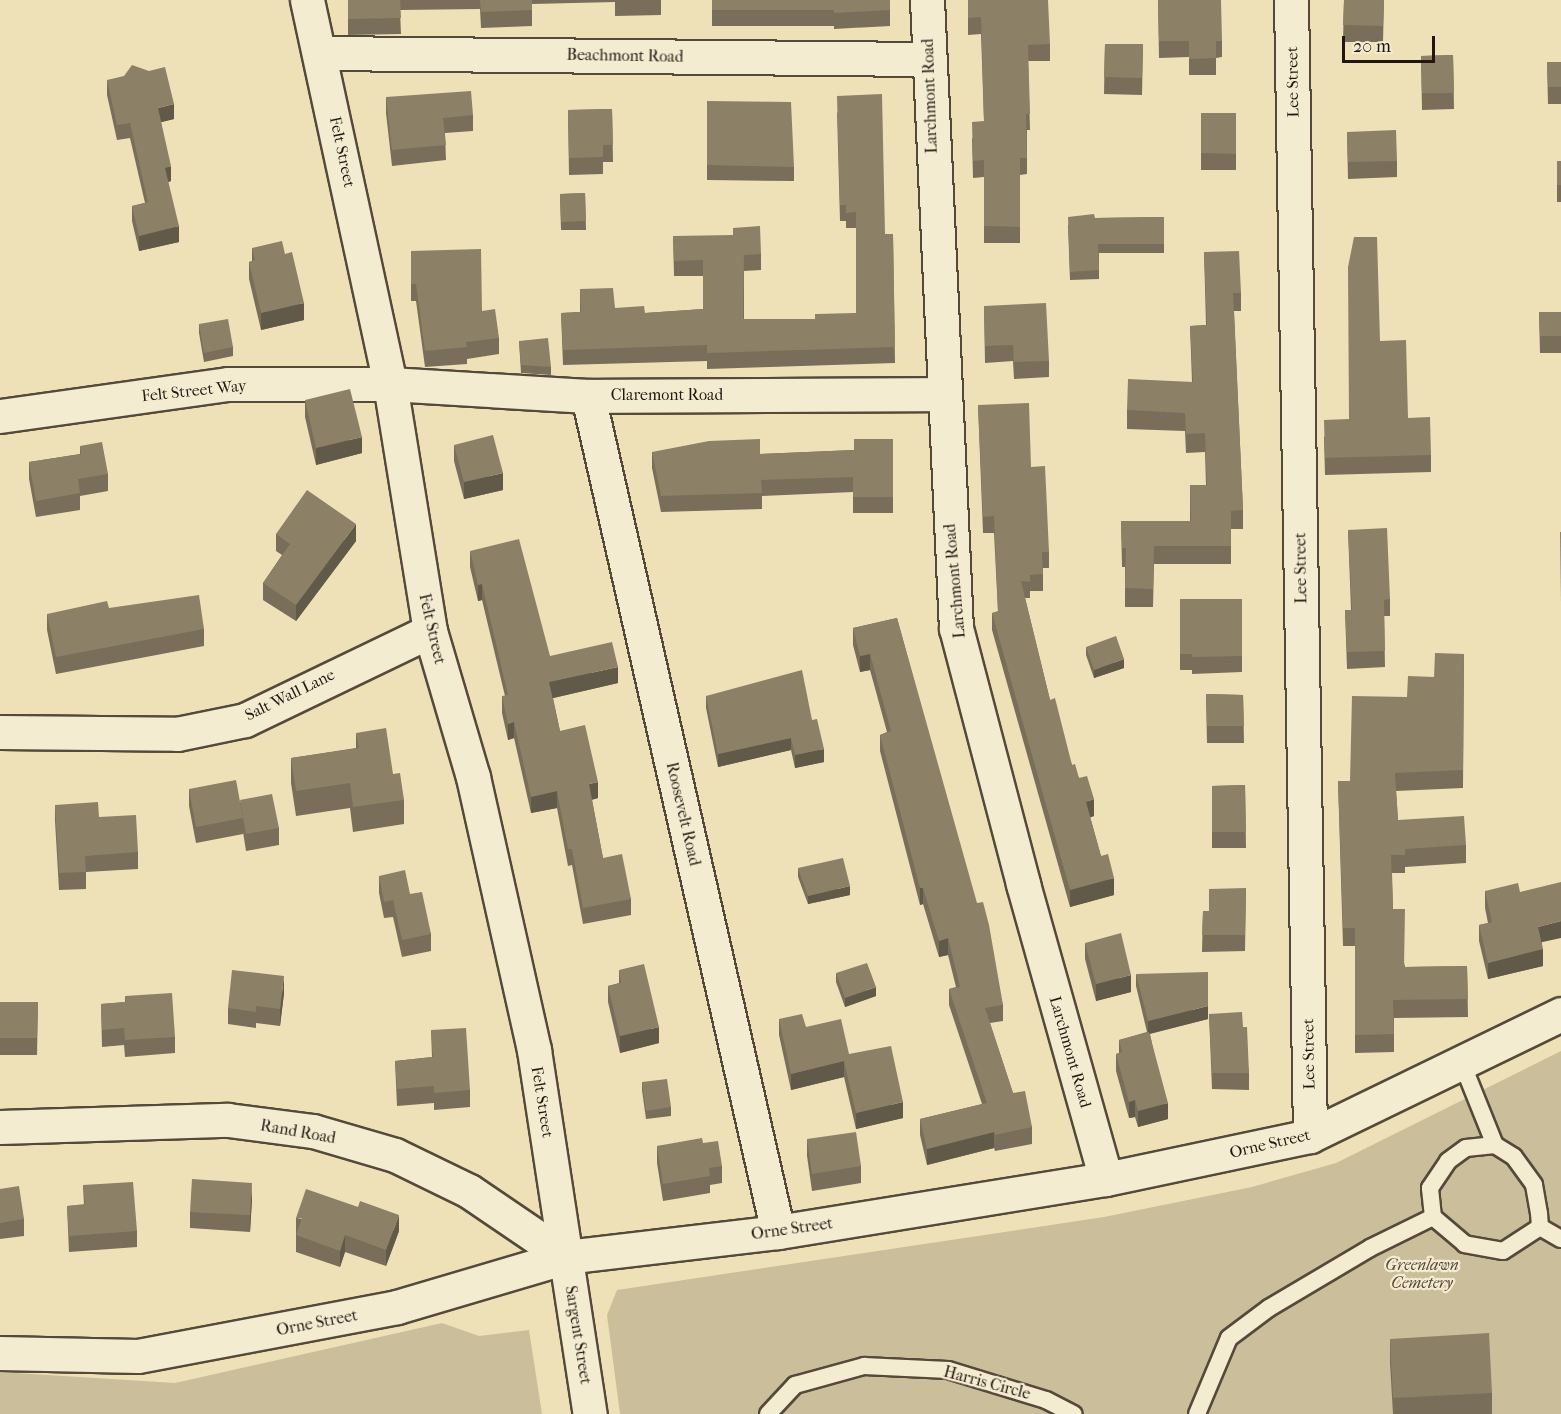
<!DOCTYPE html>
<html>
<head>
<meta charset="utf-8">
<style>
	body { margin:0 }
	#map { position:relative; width:1561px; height:1414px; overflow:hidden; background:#eee1b8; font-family:"IM FELL French Canon",serif }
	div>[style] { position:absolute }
	.green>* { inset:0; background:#cbbf9b }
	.roads { filter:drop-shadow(2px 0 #554a3a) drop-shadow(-2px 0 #554a3a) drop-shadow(0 2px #554a3a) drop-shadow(0 -2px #554a3a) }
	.service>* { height:16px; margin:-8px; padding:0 8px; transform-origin:8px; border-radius:8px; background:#f4ecd1 }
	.minor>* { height:33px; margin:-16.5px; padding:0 16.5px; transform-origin:16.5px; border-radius:16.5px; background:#f4ecd1 }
	.wall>* { inset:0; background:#786e59 }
	.shaded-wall>* { inset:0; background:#625a48 }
	.building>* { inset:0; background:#8c8067 }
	span { translate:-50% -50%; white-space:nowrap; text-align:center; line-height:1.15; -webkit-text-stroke:4.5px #f4ecd1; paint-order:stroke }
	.street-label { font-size:16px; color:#221710 }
	.park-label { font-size:16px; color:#55493a; font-style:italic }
	.scale { position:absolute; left:1342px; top:36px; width:93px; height:27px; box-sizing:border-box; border:3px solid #221710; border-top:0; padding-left:8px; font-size:18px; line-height:21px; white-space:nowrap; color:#221710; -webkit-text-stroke:4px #f4ecd1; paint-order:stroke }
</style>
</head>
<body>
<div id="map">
	<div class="green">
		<i style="clip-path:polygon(1561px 1051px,1561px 1414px,620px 1414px,607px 1315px,617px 1290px,1104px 1217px,1252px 1187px,1336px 1163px)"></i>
		<i style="clip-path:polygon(442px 1323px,479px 1336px,529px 1330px,542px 1414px,0 1414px,0 1372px,175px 1383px)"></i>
	</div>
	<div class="roads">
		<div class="service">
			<i style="left:1462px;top:1063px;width:88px;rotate:68.1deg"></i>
			<i style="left:1495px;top:1145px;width:22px;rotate:32deg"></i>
			<i style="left:1514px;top:1157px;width:34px;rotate:54deg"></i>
			<i style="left:1534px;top:1185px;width:28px;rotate:80deg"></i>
			<i style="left:1539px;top:1213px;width:14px;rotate:86deg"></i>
			<i style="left:1540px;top:1227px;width:44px;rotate:147deg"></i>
			<i style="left:1503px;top:1251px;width:39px;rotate:-170deg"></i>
			<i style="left:1465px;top:1244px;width:42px;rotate:-139.8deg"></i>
			<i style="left:1433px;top:1217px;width:29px;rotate:-96deg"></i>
			<i style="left:1430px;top:1188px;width:32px;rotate:-56deg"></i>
			<i style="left:1448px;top:1161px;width:22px;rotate:-36deg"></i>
			<i style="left:1466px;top:1148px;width:29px;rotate:-6deg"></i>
			<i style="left:1540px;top:1227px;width:24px;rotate:30deg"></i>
			<i style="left:768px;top:1414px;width:40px;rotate:-47deg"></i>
			<i style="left:795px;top:1385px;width:72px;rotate:-15.4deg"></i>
			<i style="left:864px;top:1366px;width:84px;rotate:2.7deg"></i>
			<i style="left:948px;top:1370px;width:102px;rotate:17deg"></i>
			<i style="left:1046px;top:1400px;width:31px;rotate:27deg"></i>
			<i style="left:1197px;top:1414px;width:82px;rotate:-67.2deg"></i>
			<i style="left:1229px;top:1338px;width:50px;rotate:-36.9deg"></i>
			<i style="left:1269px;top:1308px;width:117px;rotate:-30.7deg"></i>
			<i style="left:1370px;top:1248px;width:70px;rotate:-26.2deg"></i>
		</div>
		<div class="minor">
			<i style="left:307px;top:0;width:393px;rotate:77.8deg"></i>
			<i style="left:390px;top:384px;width:250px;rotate:80.8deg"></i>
			<i style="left:430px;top:631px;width:152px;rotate:73.6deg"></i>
			<i style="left:473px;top:777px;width:280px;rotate:77.4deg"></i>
			<i style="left:534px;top:1050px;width:368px;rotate:81.3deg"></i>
			<i style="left:927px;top:0;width:629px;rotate:87.36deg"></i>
			<i style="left:956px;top:628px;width:265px;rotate:75.3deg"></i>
			<i style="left:1023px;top:884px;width:306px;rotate:74.3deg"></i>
			<i style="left:1291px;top:0;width:1136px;rotate:89.04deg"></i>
			<i style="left:321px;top:53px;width:608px;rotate:0.57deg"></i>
			<i style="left:588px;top:396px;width:857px;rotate:77.2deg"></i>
			<i style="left:0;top:416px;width:230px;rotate:-8deg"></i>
			<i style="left:228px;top:384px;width:162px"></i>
			<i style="left:390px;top:384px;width:198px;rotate:3.5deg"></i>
			<i style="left:588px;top:396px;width:356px;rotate:-0.3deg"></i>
			<i style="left:0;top:732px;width:177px;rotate:0.6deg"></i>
			<i style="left:177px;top:734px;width:69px;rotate:-11.6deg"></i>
			<i style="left:245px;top:720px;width:205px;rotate:-25.7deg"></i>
			<i style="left:0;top:1127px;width:228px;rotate:-1.8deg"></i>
			<i style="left:228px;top:1120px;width:86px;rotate:7.4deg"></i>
			<i style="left:313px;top:1131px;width:85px;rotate:16.3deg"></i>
			<i style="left:395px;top:1155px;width:82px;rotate:25.9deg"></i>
			<i style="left:469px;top:1191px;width:117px;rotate:34.2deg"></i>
			<i style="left:0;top:1353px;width:138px;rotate:1.2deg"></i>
			<i style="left:138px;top:1356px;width:264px;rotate:-10.7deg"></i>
			<i style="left:397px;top:1307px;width:176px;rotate:-16.5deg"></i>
			<i style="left:566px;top:1257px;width:213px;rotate:-6.7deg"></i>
			<i style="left:778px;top:1232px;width:332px;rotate:-9.2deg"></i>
			<i style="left:1106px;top:1179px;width:208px;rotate:-11.9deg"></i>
			<i style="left:1310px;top:1136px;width:279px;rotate:-25.9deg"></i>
		</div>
	</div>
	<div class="wall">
		<i style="clip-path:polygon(348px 0,661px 0,661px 15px,615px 16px,615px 2px,532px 4px,532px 26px,481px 28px,480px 9px,400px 10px,401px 34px,348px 35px)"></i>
		<i style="clip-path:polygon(712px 0,890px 0,890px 26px,834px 29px,834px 26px,712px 26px)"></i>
		<i style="clip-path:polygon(968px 0,1050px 44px,1050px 61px,1028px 61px,1030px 130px,1027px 130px,1027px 174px,1020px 175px,1020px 243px,984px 243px,984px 177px,973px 178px,972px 139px,984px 121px,981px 34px,968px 35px)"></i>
		<i style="clip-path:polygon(1158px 0,1222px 41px,1222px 57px,1216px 58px,1216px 75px,1189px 75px,1189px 57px,1159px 58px)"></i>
		<i style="clip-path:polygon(1344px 0,1384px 0,1383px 42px,1343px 42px)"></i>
		<i style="clip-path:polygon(1105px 44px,1143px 44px,1142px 95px,1104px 94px)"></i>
		<i style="clip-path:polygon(1453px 55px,1454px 109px,1422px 110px,1421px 56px)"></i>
		<i style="clip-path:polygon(1547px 62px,1561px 62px,1561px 104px,1548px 104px)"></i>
		<i style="clip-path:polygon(107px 80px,174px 119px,161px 122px,171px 181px,168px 182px,179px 242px,139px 251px,132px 221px,132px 206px,145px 203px,130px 138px,117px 140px,107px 95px)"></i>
		<i style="clip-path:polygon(386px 97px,473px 115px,473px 131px,445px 133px,446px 160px,392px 166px,386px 113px)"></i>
		<i style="clip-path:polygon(707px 101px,794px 167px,794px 181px,707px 180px)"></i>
		<i style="clip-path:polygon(612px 109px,613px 162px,603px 162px,603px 174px,569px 175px,568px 110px)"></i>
		<i style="clip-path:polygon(837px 111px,885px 234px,893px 234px,895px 363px,707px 369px,707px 361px,563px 365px,561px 313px,580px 312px,580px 289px,615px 308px,645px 313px,703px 309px,703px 276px,674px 276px,673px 236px,761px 254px,761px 270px,744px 271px,744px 319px,815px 319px,856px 313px,856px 228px,846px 228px,846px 221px,840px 221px)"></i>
		<i style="clip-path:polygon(1201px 113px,1236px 113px,1236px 170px,1201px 170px)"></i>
		<i style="clip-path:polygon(1347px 132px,1397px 161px,1397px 177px,1348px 179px)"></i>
		<i style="clip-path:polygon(1557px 161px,1561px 161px,1561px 202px,1557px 202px)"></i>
		<i style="clip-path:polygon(585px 193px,586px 230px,561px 230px,560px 194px)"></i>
		<i style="clip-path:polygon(1164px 217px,1164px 253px,1099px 253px,1099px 279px,1070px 280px,1068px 225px,1095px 218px)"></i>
		<i style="clip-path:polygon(252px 248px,285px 254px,304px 320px,261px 330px,249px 279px,249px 262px,252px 261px)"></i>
		<i style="clip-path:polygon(411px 251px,482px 311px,499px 338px,499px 354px,467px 359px,467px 364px,425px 367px,416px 301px,411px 301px)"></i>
		<i style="clip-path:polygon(1204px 252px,1241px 293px,1241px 311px,1234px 311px,1243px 510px,1243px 529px,1231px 529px,1231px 564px,1154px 564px,1153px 607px,1125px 607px,1125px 567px,1122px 567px,1121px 521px,1190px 521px,1190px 485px,1206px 485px,1205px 452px,1186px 453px,1185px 431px,1127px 429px,1127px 410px,1192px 382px,1190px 326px,1206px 325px)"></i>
		<i style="clip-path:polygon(984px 306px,1049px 361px,1049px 377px,1014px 379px,1013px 361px,985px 363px)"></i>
		<i style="clip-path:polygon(1539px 312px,1561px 312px,1561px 353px,1540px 353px)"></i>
		<i style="clip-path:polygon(199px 324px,233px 347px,233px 356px,204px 362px,199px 333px)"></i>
		<i style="clip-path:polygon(519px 341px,551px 367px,551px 375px,521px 373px)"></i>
		<i style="clip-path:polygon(1380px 341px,1408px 418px,1431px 455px,1431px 472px,1325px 475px,1324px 437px,1349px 419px)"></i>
		<i style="clip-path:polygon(305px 400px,362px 453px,316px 465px,305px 417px)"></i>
		<i style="clip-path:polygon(978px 405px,1031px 467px,1049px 552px,1049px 568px,1043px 568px,1043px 591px,1030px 591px,1030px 598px,1025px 598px,1050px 700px,1072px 765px,1079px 778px,1094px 816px,1090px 817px,1101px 856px,1114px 895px,1070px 907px,992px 630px,992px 613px,998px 612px,994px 533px,983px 533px)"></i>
		<i style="clip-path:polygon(893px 439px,893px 513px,853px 513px,853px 492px,762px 496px,762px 509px,661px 512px,652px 468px,652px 452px,760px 454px,854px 450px)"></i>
		<i style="clip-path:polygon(454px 445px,503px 490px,464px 499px,454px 461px)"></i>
		<i style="clip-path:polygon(80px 446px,108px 474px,108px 491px,80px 496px,80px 510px,36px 517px,29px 479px,29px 462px,80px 454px)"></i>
		<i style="clip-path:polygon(1348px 530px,1390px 599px,1390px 616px,1384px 616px,1385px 667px,1347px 669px,1345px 610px,1351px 610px)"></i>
		<i style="clip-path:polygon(276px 534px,356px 541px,296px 621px,263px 600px,263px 583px,282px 555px,276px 551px)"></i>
		<i style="clip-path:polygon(470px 551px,550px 656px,618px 683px,553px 698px,560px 731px,598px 798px,592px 800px,603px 858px,631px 899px,631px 915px,583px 924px,572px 865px,568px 866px,557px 808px,531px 813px,514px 738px,508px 740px,502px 713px,502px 696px,505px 696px,482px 600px,478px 601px,470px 567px)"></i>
		<i style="clip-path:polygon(1180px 599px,1242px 599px,1242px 672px,1192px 674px,1192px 670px,1180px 670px)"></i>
		<i style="clip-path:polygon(47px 614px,204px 629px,204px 646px,56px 674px,47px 630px)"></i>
		<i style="clip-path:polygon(897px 618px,1003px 1005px,1003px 1021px,990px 1023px,1013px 1093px,1032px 1127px,1032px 1144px,995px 1151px,994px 1148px,927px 1165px,920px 1135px,920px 1119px,982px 1104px,949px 1005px,949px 989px,956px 987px,948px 955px,939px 957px,923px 904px,920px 905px,880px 751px,880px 735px,887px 732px,870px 670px,860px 672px,853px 645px,853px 628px)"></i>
		<i style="clip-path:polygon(1086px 647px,1124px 668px,1094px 678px,1086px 655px)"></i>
		<i style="clip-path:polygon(1464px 654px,1463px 788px,1396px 791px,1398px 820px,1466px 845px,1466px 863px,1405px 867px,1405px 873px,1392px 873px,1393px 909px,1405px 967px,1467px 966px,1468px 1017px,1394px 1018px,1394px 1052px,1355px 1053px,1355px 946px,1343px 946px,1338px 781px,1350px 781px,1407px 697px)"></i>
		<i style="clip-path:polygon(1206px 694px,1243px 695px,1244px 743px,1207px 743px)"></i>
		<i style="clip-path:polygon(706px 696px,812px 720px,824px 762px,795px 768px,791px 750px,718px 767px,706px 708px)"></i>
		<i style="clip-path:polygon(356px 733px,393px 774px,404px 800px,404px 824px,353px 832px,350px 808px,296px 816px,291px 783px,291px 758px,356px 748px)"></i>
		<i style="clip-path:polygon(1245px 785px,1246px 848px,1212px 848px,1212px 786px)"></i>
		<i style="clip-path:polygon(189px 789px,240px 802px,279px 828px,279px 845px,246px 851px,243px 832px,243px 834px,196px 843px,189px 806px)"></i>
		<i style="clip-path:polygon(55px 805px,99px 817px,138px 852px,138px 869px,86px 872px,86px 889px,59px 890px,55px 821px)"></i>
		<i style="clip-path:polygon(798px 868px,850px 895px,808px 904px,798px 877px)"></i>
		<i style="clip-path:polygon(379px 876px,410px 894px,431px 934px,431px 951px,402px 957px,393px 917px,384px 918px,379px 893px)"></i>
		<i style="clip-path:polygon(1246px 888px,1245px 951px,1202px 952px,1203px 911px,1209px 911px)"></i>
		<i style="clip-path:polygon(1485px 891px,1520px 892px,1542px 943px,1543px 966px,1488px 979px,1479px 941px,1479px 925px,1488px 923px,1485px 908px)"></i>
		<i style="clip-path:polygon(1085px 943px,1131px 992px,1096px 1001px,1085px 959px)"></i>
		<i style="clip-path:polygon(619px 970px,659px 1043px,620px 1053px,608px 1002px,608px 986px,619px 983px)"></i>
		<i style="clip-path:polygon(836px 973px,876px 996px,845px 1007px,836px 982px)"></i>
		<i style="clip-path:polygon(1136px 974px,1208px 1019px,1150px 1034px,1168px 1119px,1138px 1127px,1135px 1117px,1129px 1118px,1116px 1071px,1116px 1054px,1119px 1053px,1119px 1040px,1147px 1032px,1136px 986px)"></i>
		<i style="clip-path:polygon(284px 993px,280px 1026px,256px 1023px,256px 1028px,228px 1024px,228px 1008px)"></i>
		<i style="clip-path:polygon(125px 996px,175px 1037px,175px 1053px,125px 1057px,124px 1045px,102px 1047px,101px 1004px,125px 1002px)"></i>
		<i style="clip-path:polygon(0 1002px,38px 1002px,37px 1055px,0 1055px)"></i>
		<i style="clip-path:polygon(1209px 1014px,1243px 1027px,1249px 1073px,1249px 1090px,1212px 1089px)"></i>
		<i style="clip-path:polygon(779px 1019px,806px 1027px,849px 1054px,903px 1118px,856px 1129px,844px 1077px,791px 1090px,779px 1035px)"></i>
		<i style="clip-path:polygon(431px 1030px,470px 1090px,470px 1107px,434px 1110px,434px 1103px,397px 1106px,395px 1061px,432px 1057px)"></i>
		<i style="clip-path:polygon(642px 1082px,671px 1107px,671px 1116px,646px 1119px,642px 1090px)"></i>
		<i style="clip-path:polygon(807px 1139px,861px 1166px,861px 1183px,812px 1191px,807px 1156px)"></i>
		<i style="clip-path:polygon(703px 1143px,722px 1166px,722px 1183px,710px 1185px,710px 1193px,663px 1201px,657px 1163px,657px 1146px)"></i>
		<i style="clip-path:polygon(83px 1185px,137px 1231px,137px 1247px,69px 1252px,67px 1206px,84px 1205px)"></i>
		<i style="clip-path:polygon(0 1189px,24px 1219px,24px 1236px,0 1239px)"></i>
		<i style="clip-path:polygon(252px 1199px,250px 1232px,190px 1228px,190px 1212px)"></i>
		<i style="clip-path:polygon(296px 1218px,399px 1231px,386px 1266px,345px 1252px,340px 1267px,296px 1252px)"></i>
		<i style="clip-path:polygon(1390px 1339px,1492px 1393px,1492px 1414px,1393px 1414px,1390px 1363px)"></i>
	</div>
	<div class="shaded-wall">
		<i style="clip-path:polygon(174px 104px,174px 119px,158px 123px,158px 108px)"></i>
		<i style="clip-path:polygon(171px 166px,171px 181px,165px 183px,165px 168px)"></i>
		<i style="clip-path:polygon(179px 226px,179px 242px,139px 251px,139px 236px)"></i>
		<i style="clip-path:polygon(304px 303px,304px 320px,261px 330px,261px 313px)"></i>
		<i style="clip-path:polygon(362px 437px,362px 453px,316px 465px,316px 448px)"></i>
		<i style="clip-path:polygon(503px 473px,503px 490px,464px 499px,464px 482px)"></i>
		<i style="clip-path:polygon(356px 524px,356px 541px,296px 621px,296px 605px)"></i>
		<i style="clip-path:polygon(482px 584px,482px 600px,478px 601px,478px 585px)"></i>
		<i style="clip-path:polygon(870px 654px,870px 670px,860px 672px,860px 656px)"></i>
		<i style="clip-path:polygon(1124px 659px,1124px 668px,1094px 678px,1094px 670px)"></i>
		<i style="clip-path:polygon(618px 667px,618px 683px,549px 699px,549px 682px)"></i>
		<i style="clip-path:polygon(514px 722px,514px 738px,508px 740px,508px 724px)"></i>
		<i style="clip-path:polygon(791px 738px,791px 750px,718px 767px,718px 754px)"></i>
		<i style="clip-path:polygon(824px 749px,824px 762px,795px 768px,795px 755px)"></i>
		<i style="clip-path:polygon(598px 782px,598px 798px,589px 800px,589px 784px)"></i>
		<i style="clip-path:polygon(557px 791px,557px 808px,531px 813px,531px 797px)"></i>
		<i style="clip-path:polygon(1094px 799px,1094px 816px,1086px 819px,1086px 802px)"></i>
		<i style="clip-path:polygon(1114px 878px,1114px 895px,1070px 907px,1070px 890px)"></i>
		<i style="clip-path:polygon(850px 886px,850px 895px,808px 904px,808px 896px)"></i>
		<i style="clip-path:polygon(920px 888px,923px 888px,923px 904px,920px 905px)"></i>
		<i style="clip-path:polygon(1561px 921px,1561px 938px,1538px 943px,1538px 927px)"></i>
		<i style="clip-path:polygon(948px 938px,948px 955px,939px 957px,939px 941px)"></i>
		<i style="clip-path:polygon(1543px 949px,1543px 966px,1488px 979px,1488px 963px)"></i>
		<i style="clip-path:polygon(1131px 975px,1131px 992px,1096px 1001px,1096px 984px)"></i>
		<i style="clip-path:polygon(284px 976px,284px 993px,280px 1026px,280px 1009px)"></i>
		<i style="clip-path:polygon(876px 987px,876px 996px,845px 1007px,845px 998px)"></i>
		<i style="clip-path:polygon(1208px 1006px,1208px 1019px,1148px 1034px,1148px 1021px)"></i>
		<i style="clip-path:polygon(659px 1027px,659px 1043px,620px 1053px,620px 1036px)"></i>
		<i style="clip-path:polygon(844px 1061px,844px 1077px,791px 1090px,791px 1074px)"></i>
		<i style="clip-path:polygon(1135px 1100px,1135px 1117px,1129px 1118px,1129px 1102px)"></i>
		<i style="clip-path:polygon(903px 1102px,903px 1118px,856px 1129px,856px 1113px)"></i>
		<i style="clip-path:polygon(1168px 1103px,1168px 1119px,1138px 1127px,1138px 1111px)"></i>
		<i style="clip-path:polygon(994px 1132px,994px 1148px,927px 1165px,927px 1149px)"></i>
		<i style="clip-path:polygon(252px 1183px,252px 1199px,250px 1232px,250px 1215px)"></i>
		<i style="clip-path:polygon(399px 1215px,399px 1231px,386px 1266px,386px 1250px)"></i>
		<i style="clip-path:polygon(345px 1235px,345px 1252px,340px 1267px,340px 1251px)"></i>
	</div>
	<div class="building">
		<i style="clip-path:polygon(348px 0,400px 0,401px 18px,348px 19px)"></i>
		<i style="clip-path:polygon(480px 0,532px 0,532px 10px,481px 12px)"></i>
		<i style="clip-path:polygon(712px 0,890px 0,890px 10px,834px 13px,834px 10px,712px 10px)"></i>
		<i style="clip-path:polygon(968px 0,1048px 0,1050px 44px,1028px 45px,1030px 114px,1026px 114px,1027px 158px,1020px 158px,1020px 227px,984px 226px,984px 160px,973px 161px,972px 122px,984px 121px,981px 17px,968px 18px)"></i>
		<i style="clip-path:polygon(1158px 0,1221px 0,1222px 41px,1216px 41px,1216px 58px,1189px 59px,1189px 41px,1159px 41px)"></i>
		<i style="clip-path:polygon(1344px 0,1384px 0,1383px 26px,1343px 25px)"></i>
		<i style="clip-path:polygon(1105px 44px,1143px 44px,1142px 78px,1104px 77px)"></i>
		<i style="clip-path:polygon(1453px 55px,1454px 93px,1422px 93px,1421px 56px)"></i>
		<i style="clip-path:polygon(1547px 62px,1561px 62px,1561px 87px,1548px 87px)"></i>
		<i style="clip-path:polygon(132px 65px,149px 71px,165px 67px,174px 104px,158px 108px,171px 166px,165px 168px,179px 226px,139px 236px,132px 206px,148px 202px,130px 123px,117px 125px,107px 80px,124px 76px)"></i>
		<i style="clip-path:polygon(471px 91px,473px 115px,443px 118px,446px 145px,392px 150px,386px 97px)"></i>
		<i style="clip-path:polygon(882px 94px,885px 234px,893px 234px,895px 347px,707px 353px,707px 345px,563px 350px,561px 313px,581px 312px,580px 289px,613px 288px,615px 308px,644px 306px,645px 313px,703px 309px,703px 260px,674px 261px,673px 236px,733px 235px,733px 228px,760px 226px,761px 254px,744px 255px,743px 319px,815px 319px,815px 314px,856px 313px,856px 212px,846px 213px,846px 205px,840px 205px,837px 96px)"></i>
		<i style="clip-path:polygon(707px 101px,791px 102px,794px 167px,707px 165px)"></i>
		<i style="clip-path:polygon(612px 109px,613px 145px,603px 145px,603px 157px,569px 158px,568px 110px)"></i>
		<i style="clip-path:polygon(1201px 113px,1236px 113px,1236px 154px,1201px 153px)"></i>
		<i style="clip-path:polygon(1396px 130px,1397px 161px,1348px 162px,1347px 132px)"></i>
		<i style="clip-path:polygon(1557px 161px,1561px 161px,1561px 185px,1557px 185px)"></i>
		<i style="clip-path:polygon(585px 193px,586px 221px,561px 222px,560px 194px)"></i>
		<i style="clip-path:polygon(1094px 214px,1095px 218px,1164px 217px,1164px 244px,1098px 244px,1099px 270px,1070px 272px,1068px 217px)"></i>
		<i style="clip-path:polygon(1354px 237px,1377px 237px,1380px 341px,1406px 340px,1408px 418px,1430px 417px,1431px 455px,1325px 458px,1324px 420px,1349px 419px,1348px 267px)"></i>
		<i style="clip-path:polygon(282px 241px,285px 254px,292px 252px,304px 303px,261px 313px,249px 262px,255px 260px,252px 248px)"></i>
		<i style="clip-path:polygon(481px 249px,482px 311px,495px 309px,499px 338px,466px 342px,467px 347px,425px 351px,416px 284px,411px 284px,411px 251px)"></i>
		<i style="clip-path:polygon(1239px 251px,1241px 293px,1233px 293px,1243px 510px,1231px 511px,1231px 546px,1154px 546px,1153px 589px,1125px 588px,1126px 548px,1122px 548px,1121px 521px,1191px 521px,1190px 485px,1207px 485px,1205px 433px,1186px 434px,1185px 413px,1127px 410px,1128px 379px,1193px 382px,1190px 326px,1207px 325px,1204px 252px)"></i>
		<i style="clip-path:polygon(1046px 303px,1049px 361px,1014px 362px,1013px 345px,985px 346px,984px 306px)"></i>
		<i style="clip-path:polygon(1539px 312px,1561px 312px,1561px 336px,1540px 336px)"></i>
		<i style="clip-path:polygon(228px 319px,233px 347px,204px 353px,199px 324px)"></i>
		<i style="clip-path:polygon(548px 338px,551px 367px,521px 365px,519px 341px)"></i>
		<i style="clip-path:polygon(350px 389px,362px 437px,316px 448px,305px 400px)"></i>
		<i style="clip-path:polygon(1029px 403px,1031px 467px,1045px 466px,1049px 552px,1042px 552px,1043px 574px,1030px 575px,1030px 582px,1021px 581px,1050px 700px,1055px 698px,1072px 765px,1075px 764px,1079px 778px,1087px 776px,1094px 799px,1086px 802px,1101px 856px,1108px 854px,1114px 878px,1070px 890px,992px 613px,998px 611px,994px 516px,983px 517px,978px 405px)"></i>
		<i style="clip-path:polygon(493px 435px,503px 473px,464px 482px,454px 445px)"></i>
		<i style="clip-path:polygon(760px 439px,760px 454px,854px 450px,854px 439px,893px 439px,893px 497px,853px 497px,853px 477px,761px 480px,762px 493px,661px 496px,652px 452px,709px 441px)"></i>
		<i style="clip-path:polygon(102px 442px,108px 474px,78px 479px,80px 493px,36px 501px,29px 462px,81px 454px,80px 446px)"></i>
		<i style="clip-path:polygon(307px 490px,356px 524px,296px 605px,263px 583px,290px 544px,276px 534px)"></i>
		<i style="clip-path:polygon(1387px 528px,1390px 599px,1384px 600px,1385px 651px,1347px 652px,1345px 610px,1352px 610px,1348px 530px)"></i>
		<i style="clip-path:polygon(1560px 532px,1561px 532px,1561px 603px)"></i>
		<i style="clip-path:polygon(519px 539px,550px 656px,612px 642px,618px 667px,549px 682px,560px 731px,585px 725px,598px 782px,589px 784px,603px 858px,622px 854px,631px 899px,583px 908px,572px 849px,568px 849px,557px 791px,531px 797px,514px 722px,508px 724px,502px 696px,508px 695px,482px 584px,478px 585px,470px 551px)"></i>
		<i style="clip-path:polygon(199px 595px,204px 629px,56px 657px,47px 614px,107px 601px,109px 608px)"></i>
		<i style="clip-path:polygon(1180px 599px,1242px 599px,1242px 656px,1192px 657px,1192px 654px,1180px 654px)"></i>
		<i style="clip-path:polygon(897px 618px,977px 903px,983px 902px,989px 925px,1003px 1005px,985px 1008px,1013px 1093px,1025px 1091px,1032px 1127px,995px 1135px,994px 1132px,927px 1149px,920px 1119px,987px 1103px,949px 989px,960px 987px,948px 938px,939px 941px,923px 888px,920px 888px,880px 735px,891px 731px,870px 654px,860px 656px,853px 628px)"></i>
		<i style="clip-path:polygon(1116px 636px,1124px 659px,1094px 670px,1086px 647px)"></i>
		<i style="clip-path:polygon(1435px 653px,1464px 654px,1463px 770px,1395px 773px,1398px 820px,1464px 816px,1466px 845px,1405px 849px,1405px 855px,1391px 855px,1393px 909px,1405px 909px,1404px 967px,1467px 966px,1468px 999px,1393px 1000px,1394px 1034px,1355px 1035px,1355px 928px,1343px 928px,1338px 781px,1350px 781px,1352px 696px,1407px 697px,1408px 676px,1434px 677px)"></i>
		<i style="clip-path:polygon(802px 670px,812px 720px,817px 719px,824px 749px,795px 755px,791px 738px,718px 754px,706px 696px)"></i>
		<i style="clip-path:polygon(1206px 694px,1243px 695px,1244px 726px,1207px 726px)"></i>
		<i style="clip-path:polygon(386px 728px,393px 774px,400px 773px,404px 800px,353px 807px,350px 783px,296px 791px,291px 758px,359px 748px,356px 733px)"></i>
		<i style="clip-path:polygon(236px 780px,243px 818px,196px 827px,189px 789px)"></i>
		<i style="clip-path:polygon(1245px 785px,1246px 832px,1212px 832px,1212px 786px)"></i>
		<i style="clip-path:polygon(272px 794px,279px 828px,246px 834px,240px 800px)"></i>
		<i style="clip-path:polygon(98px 802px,99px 817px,136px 815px,138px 852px,85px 856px,86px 872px,59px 873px,55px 805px)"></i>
		<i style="clip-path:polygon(843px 858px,850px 886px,808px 896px,798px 868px)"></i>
		<i style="clip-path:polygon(405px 870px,410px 894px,422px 892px,431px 934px,402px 940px,393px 900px,384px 902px,379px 876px)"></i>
		<i style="clip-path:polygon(1561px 882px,1561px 921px,1538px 927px,1543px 949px,1488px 963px,1479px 925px,1492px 922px,1485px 891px,1518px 883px,1520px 892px)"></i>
		<i style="clip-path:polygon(1246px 888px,1245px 935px,1202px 935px,1203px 911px,1209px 911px,1209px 889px)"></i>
		<i style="clip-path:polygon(1121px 933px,1131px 975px,1096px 984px,1085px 943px)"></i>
		<i style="clip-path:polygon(867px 963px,876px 987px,845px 998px,836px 973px)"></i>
		<i style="clip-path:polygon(644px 964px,659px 1027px,620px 1036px,608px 986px,621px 983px,619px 970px)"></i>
		<i style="clip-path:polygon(232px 970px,284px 976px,280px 1009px,256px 1006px,256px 1012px,228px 1008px)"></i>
		<i style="clip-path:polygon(1208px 972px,1208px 1006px,1148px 1021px,1136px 974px)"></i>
		<i style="clip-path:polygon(172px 993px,175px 1037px,125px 1040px,124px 1028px,102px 1030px,101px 1004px,126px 1002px,125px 996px)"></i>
		<i style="clip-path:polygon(0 1002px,38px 1002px,37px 1038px,0 1038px)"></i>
		<i style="clip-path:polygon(1242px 1012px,1243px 1027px,1247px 1027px,1249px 1073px,1212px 1073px,1209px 1014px)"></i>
		<i style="clip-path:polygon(802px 1014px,806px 1027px,841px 1019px,849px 1054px,891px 1046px,903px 1102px,856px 1113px,844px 1061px,791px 1074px,779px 1019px)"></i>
		<i style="clip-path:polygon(466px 1028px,470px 1090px,434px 1093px,434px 1086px,397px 1089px,395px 1061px,433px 1057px,431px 1030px)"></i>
		<i style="clip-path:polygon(1149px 1032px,1168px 1103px,1138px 1111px,1135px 1100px,1129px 1102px,1116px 1054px,1122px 1052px,1119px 1040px)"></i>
		<i style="clip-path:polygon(667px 1079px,671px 1107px,646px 1111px,642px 1082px)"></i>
		<i style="clip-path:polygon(856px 1132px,861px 1166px,812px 1174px,807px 1139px)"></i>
		<i style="clip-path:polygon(702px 1138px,703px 1143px,718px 1141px,722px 1166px,709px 1168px,710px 1176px,663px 1184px,657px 1146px)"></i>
		<i style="clip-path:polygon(192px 1179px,252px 1183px,250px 1215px,190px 1212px)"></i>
		<i style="clip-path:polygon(133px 1182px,137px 1231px,69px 1236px,67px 1206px,85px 1204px,83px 1185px)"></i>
		<i style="clip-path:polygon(19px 1186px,24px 1219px,0 1223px,0 1189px)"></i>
		<i style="clip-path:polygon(306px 1189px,358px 1207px,360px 1201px,399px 1215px,386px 1250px,345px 1235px,340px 1251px,296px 1235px,302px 1218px,296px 1218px)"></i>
		<i style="clip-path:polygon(1489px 1333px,1492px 1393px,1393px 1398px,1390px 1339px)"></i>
	</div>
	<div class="street-label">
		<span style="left:625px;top:56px;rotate:1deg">Beachmont Road</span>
		<span style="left:1293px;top:82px;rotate:-91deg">Lee Street</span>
		<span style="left:930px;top:96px;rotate:-92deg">Larchmont Road</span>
		<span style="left:342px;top:152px;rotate:78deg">Felt Street</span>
		<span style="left:194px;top:391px;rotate:-6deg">Felt Street Way</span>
		<span style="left:667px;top:395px">Claremont Road</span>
		<span style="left:1301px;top:568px;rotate:-91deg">Lee Street</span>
		<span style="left:955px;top:581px;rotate:-95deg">Larchmont Road</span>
		<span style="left:432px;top:629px;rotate:77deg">Felt Street</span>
		<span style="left:290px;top:695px;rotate:-26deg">Salt Wall Lane</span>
		<span style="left:683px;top:814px;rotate:77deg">Roosevelt Road</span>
		<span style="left:1070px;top:1052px;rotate:74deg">Larchmont Road</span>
		<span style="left:1309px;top:1054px;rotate:-91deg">Lee Street</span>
		<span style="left:542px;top:1102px;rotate:81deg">Felt Street</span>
		<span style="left:298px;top:1132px;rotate:10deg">Rand Road</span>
		<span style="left:1270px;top:1144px;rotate:-13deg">Orne Street</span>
		<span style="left:792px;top:1229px;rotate:-8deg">Orne Street</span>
		<span style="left:317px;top:1323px;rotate:-11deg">Orne Street</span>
		<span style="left:578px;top:1335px;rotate:81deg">Sargent Street</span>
		<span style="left:987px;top:1383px;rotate:15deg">Harris Circle</span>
	</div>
	<div class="park-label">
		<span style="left:1422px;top:1274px">Greenlawn<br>Cemetery</span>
	</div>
	<div class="scale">20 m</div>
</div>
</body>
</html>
